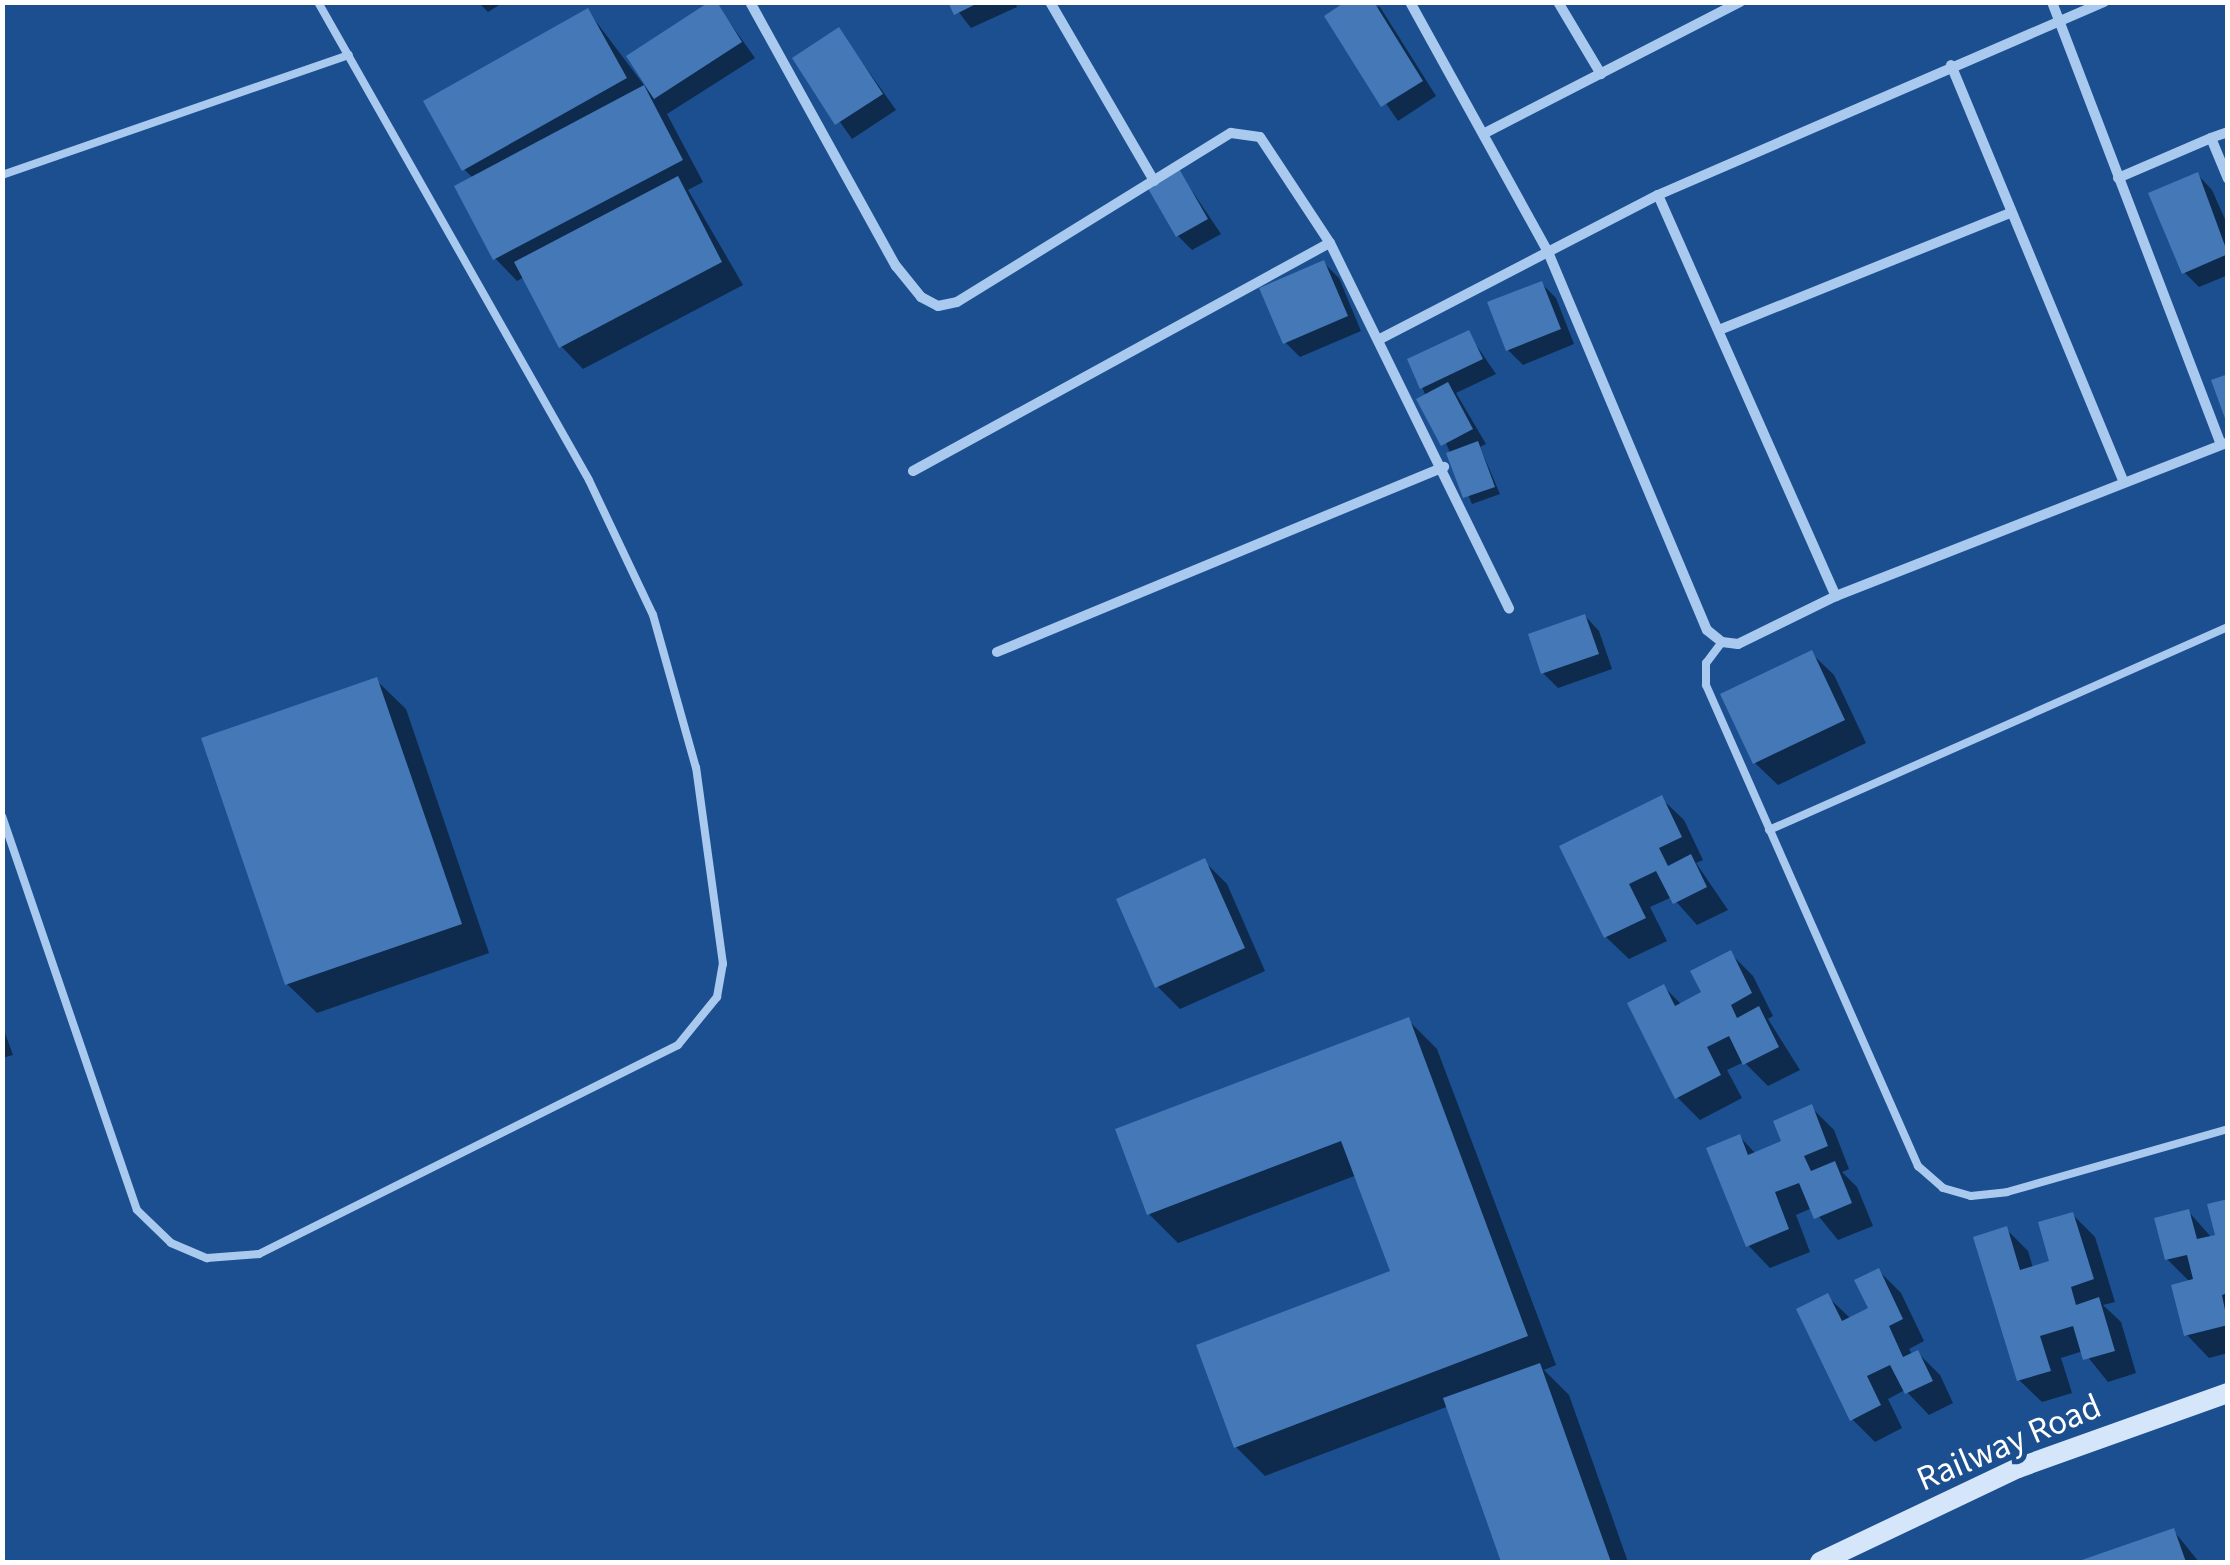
<!DOCTYPE html>
<html>
<head>
<meta charset="utf-8">
<style>
	body { margin:0 }
	#map { position:relative; width:2230px; height:1565px; overflow:hidden; background:#1b4f8f; font-family:"Source Sans 3",sans-serif }
	div>[style] { position:absolute }
	.shadow>* { inset:0; background:#0007 }
	.building>* { inset:0; background:#4478b7 }
	.lane>* { height:8px; margin:-4px; padding:0 4px; transform-origin:4px; border-radius:4px; background:#a9c9ee }
	.street>* { height:10px; margin:-5px; padding:0 5px; transform-origin:5px; border-radius:5px; background:#a9c9ee }
	.secondary>* { height:20px; margin:-10px; padding:0 10px; transform-origin:10px; border-radius:10px; background:#d6e6fa }
	span { translate:-50% -50%; white-space:nowrap; text-align:center; line-height:1.15; -webkit-text-stroke:10px #1b4f8f; paint-order:stroke }
	.street-label { font-size:35px; color:#fff }
	.frame { position:absolute; inset:0; border:5px solid #fff; pointer-events:none }
</style>
</head>
<body>
<div id="map">
	<div class="shadow">
		<i style="clip-path:polygon(478px 2px,504px 2px,488px 12px)"></i>
		<i style="clip-path:polygon(715px 2px,755px 58px,667px 114px,703px 182px,688px 190px,743px 285px,583px 369px,561px 346px,524px 277px,517px 281px,495px 258px,473px 178px,464px 169px,588px 11px,656px 101px,630px 57px)"></i>
		<i style="clip-path:polygon(951px 2px,1015px 2px,1017px 7px,971px 28px)"></i>
		<i style="clip-path:polygon(1349px 2px,1380px 7px,1436px 96px,1398px 121px,1327px 17px)"></i>
		<i style="clip-path:polygon(839px 30px,896px 110px,852px 139px,795px 58px)"></i>
		<i style="clip-path:polygon(1178px 170px,1221px 234px,1192px 250px,1178px 236px)"></i>
		<i style="clip-path:polygon(2198px 175px,2212px 190px,2228px 226px,2228px 275px,2199px 287px,2184px 272px)"></i>
		<i style="clip-path:polygon(1324px 263px,1339px 278px,1361px 331px,1300px 357px,1285px 342px)"></i>
		<i style="clip-path:polygon(1541px 283px,1556px 298px,1574px 344px,1523px 365px,1508px 350px)"></i>
		<i style="clip-path:polygon(1468px 333px,1496px 374px,1456px 393px,1486px 444px,1480px 447px,1500px 494px,1472px 504px,1422px 387px)"></i>
		<i style="clip-path:polygon(1585px 616px,1599px 631px,1612px 669px,1558px 688px,1543px 673px)"></i>
		<i style="clip-path:polygon(1811px 653px,1834px 675px,1866px 743px,1778px 785px,1755px 763px)"></i>
		<i style="clip-path:polygon(376px 680px,406px 709px,489px 953px,317px 1013px,287px 984px)"></i>
		<i style="clip-path:polygon(1661px 798px,1684px 820px,1703px 860px,1696px 863px,1728px 910px,1697px 925px,1672px 897px,1650px 907px,1667px 941px,1629px 959px,1606px 937px)"></i>
		<i style="clip-path:polygon(1204px 861px,1227px 884px,1265px 971px,1180px 1009px,1157px 986px)"></i>
		<i style="clip-path:polygon(1730px 953px,1753px 976px,1773px 1016px,1768px 1019px,1800px 1070px,1768px 1086px,1744px 1062px,1727px 1070px,1742px 1098px,1700px 1120px,1677px 1097px,1664px 987px,1682px 1005px,1704px 993px)"></i>
		<i style="clip-path:polygon(1408px 1020px,1437px 1049px,1556px 1365px,1544px 1370px,1569px 1395px,1628px 1562px,1503px 1562px,1449px 1406px,1265px 1476px,1236px 1447px,1393px 1272px,1357px 1175px,1178px 1243px,1149px 1214px)"></i>
		<i style="clip-path:polygon(2px 1025px,13px 1055px,2px 1058px)"></i>
		<i style="clip-path:polygon(1811px 1107px,1834px 1130px,1849px 1169px,1842px 1172px,1857px 1187px,1873px 1226px,1838px 1240px,1812px 1208px,1796px 1215px,1810px 1252px,1770px 1268px,1748px 1245px,1740px 1137px,1756px 1154px,1784px 1142px)"></i>
		<i style="clip-path:polygon(2228px 1201px,2228px 1353px,2209px 1358px,2187px 1335px,2190px 1282px,2167px 1259px,2188px 1211px,2212px 1238px,2218px 1237px)"></i>
		<i style="clip-path:polygon(2073px 1215px,2095px 1237px,2115px 1302px,2103px 1305px,2121px 1322px,2136px 1373px,2108px 1382px,2083px 1351px,2061px 1358px,2072px 1393px,2042px 1402px,2019px 1380px,2006px 1229px,2028px 1251px,2033px 1268px,2052px 1262px)"></i>
		<i style="clip-path:polygon(1879px 1271px,1901px 1293px,1924px 1341px,1909px 1349px,1913px 1356px,1918px 1353px,1940px 1375px,1953px 1403px,1929px 1415px,1905px 1390px,1888px 1399px,1902px 1428px,1875px 1442px,1852px 1419px,1827px 1296px,1851px 1319px,1871px 1309px)"></i>
		<i style="clip-path:polygon(2173px 1530px,2199px 1562px,2082px 1562px)"></i>
	</div>
	<div class="building">
		<i style="clip-path:polygon(709px 2px,717px 2px,742px 42px,654px 99px,626px 56px)"></i>
		<i style="clip-path:polygon(948px 2px,980px 2px,954px 15px)"></i>
		<i style="clip-path:polygon(1345px 2px,1374px 2px,1423px 81px,1381px 107px,1324px 16px)"></i>
		<i style="clip-path:polygon(588px 8px,627px 78px,462px 171px,423px 101px)"></i>
		<i style="clip-path:polygon(839px 27px,883px 94px,835px 125px,792px 58px)"></i>
		<i style="clip-path:polygon(644px 85px,683px 160px,493px 260px,454px 186px)"></i>
		<i style="clip-path:polygon(1178px 167px,1208px 219px,1176px 237px,1146px 185px)"></i>
		<i style="clip-path:polygon(2198px 172px,2228px 254px,2182px 274px,2148px 193px)"></i>
		<i style="clip-path:polygon(678px 176px,722px 262px,559px 348px,514px 262px)"></i>
		<i style="clip-path:polygon(1324px 260px,1348px 316px,1283px 344px,1259px 288px)"></i>
		<i style="clip-path:polygon(1542px 281px,1561px 329px,1506px 351px,1487px 302px)"></i>
		<i style="clip-path:polygon(1469px 330px,1483px 359px,1420px 389px,1407px 359px)"></i>
		<i style="clip-path:polygon(2228px 374px,2228px 424px,2227px 424px,2211px 380px)"></i>
		<i style="clip-path:polygon(1448px 382px,1473px 429px,1441px 446px,1416px 399px)"></i>
		<i style="clip-path:polygon(1478px 441px,1495px 487px,1463px 498px,1446px 453px)"></i>
		<i style="clip-path:polygon(1585px 614px,1599px 654px,1541px 674px,1528px 634px)"></i>
		<i style="clip-path:polygon(1812px 650px,1845px 720px,1753px 764px,1720px 694px)"></i>
		<i style="clip-path:polygon(377px 677px,462px 924px,285px 985px,201px 738px)"></i>
		<i style="clip-path:polygon(1662px 795px,1682px 837px,1659px 848px,1668px 866px,1691px 854px,1707px 887px,1673px 904px,1656px 871px,1629px 884px,1646px 918px,1604px 938px,1559px 846px)"></i>
		<i style="clip-path:polygon(1205px 858px,1245px 948px,1155px 988px,1116px 899px)"></i>
		<i style="clip-path:polygon(1731px 950px,1752px 993px,1731px 1005px,1737px 1018px,1759px 1006px,1779px 1047px,1743px 1065px,1729px 1036px,1707px 1047px,1721px 1075px,1675px 1099px,1627px 1003px,1664px 984px,1675px 1006px,1701px 992px,1690px 971px)"></i>
		<i style="clip-path:polygon(1409px 1017px,1528px 1336px,1234px 1448px,1196px 1345px,1390px 1271px,1341px 1141px,1147px 1215px,1115px 1129px)"></i>
		<i style="clip-path:polygon(1812px 1104px,1828px 1146px,1804px 1156px,1811px 1171px,1835px 1161px,1852px 1203px,1814px 1219px,1799px 1183px,1775px 1192px,1789px 1229px,1746px 1247px,1706px 1148px,1740px 1134px,1748px 1155px,1781px 1141px,1773px 1121px)"></i>
		<i style="clip-path:polygon(2228px 1199px,2228px 1293px,2222px 1295px,2228px 1325px,2184px 1336px,2171px 1285px,2193px 1279px,2187px 1255px,2165px 1260px,2154px 1218px,2189px 1209px,2197px 1239px,2215px 1235px,2207px 1204px)"></i>
		<i style="clip-path:polygon(2073px 1212px,2094px 1279px,2071px 1287px,2076px 1305px,2099px 1297px,2115px 1351px,2083px 1360px,2073px 1326px,2040px 1336px,2051px 1371px,2017px 1381px,1973px 1237px,2007px 1226px,2020px 1270px,2049px 1261px,2038px 1222px)"></i>
		<i style="clip-path:polygon(1879px 1268px,1903px 1319px,1889px 1326px,1903px 1357px,1918px 1350px,1933px 1381px,1905px 1394px,1890px 1365px,1867px 1376px,1881px 1405px,1850px 1421px,1796px 1309px,1828px 1293px,1842px 1321px,1868px 1308px,1854px 1280px)"></i>
		<i style="clip-path:polygon(1540px 1363px,1611px 1562px,1501px 1562px,1443px 1398px)"></i>
		<i style="clip-path:polygon(2174px 1528px,2186px 1562px,2076px 1562px)"></i>
	</div>
	<div class="lane">
		<i style="left:2px;top:175px;width:367px;rotate:-19.1deg"></i>
		<i style="left:1722px;top:642px;width:26px;rotate:127deg"></i>
		<i style="left:1706px;top:663px;width:22px;rotate:90deg"></i>
		<i style="left:1706px;top:685px;width:526px;rotate:66.21deg"></i>
		<i style="left:1918px;top:1166px;width:33px;rotate:41deg"></i>
		<i style="left:1943px;top:1188px;width:29px;rotate:16deg"></i>
		<i style="left:1971px;top:1196px;width:36px;rotate:-6deg"></i>
		<i style="left:2007px;top:1192px;width:230px;rotate:-15.9deg"></i>
		<i style="left:2px;top:816px;width:416px;rotate:71.1deg"></i>
		<i style="left:137px;top:1210px;width:47px;rotate:44.1deg"></i>
		<i style="left:171px;top:1243px;width:39px;rotate:23deg"></i>
		<i style="left:207px;top:1258px;width:52px;rotate:-4.4deg"></i>
		<i style="left:259px;top:1254px;width:468px;rotate:-26.5deg"></i>
		<i style="left:678px;top:1045px;width:62px;rotate:-50.9deg"></i>
		<i style="left:717px;top:997px;width:34px;rotate:-80deg"></i>
		<i style="left:723px;top:964px;width:198px;rotate:-97.8deg"></i>
		<i style="left:696px;top:768px;width:159px;rotate:-105.7deg"></i>
		<i style="left:653px;top:615px;width:149px;rotate:-115.4deg"></i>
		<i style="left:589px;top:480px;width:549px;rotate:-119.55deg"></i>
		<i style="left:1769px;top:830px;width:502px;rotate:-23.86deg"></i>
	</div>
	<div class="street">
		<i style="left:750px;top:2px;width:302px;rotate:61.1deg"></i>
		<i style="left:896px;top:266px;width:40px;rotate:51deg"></i>
		<i style="left:921px;top:297px;width:19px;rotate:28deg"></i>
		<i style="left:938px;top:306px;width:19px;rotate:-12deg"></i>
		<i style="left:957px;top:302px;width:322px;rotate:-31.7deg"></i>
		<i style="left:1231px;top:133px;width:29px;rotate:8deg"></i>
		<i style="left:1260px;top:137px;width:127px;rotate:56.6deg"></i>
		<i style="left:1330px;top:243px;width:407px;rotate:63.9deg"></i>
		<i style="left:1050px;top:2px;width:207px;rotate:59.8deg"></i>
		<i style="left:1410px;top:2px;width:286px;rotate:61.1deg"></i>
		<i style="left:1548px;top:252px;width:410px;rotate:67.2deg"></i>
		<i style="left:1707px;top:630px;width:19px;rotate:39deg"></i>
		<i style="left:1722px;top:642px;width:16px;rotate:7deg"></i>
		<i style="left:1738px;top:644px;width:109px;rotate:-26.1deg"></i>
		<i style="left:1836px;top:596px;width:421px;rotate:-21.4deg"></i>
		<i style="left:1558px;top:2px;width:84px;rotate:59.2deg"></i>
		<i style="left:2052px;top:2px;width:473px;rotate:69.1deg"></i>
		<i style="left:1951px;top:65px;width:449px;rotate:67.5deg"></i>
		<i style="left:2228px;top:132px;width:18px;rotate:161deg"></i>
		<i style="left:2211px;top:138px;width:44px;rotate:67.5deg"></i>
		<i style="left:1485px;top:133px;width:287px;rotate:-27.2deg"></i>
		<i style="left:2118px;top:178px;width:101px;rotate:-23.3deg"></i>
		<i style="left:1658px;top:195px;width:439px;rotate:66.1deg"></i>
		<i style="left:1719px;top:330px;width:314px;rotate:-21.9deg"></i>
		<i style="left:1380px;top:339px;width:313px;rotate:-27.4deg"></i>
		<i style="left:1658px;top:195px;width:486px;rotate:-23.4deg"></i>
		<i style="left:913px;top:471px;width:475px;rotate:-28.7deg"></i>
		<i style="left:997px;top:652px;width:484px;rotate:-22.5deg"></i>
	</div>
	<div class="secondary">
		<i style="left:1820px;top:1562px;width:219px;rotate:-25.4deg"></i>
		<i style="left:2018px;top:1468px;width:223px;rotate:-19.7deg"></i>
	</div>
	<div class="street-label">
		<span style="left:2009px;top:1443px;rotate:-23deg">Railway Road</span>
	</div>
	<div class="frame"></div>
</div>
</body>
</html>
